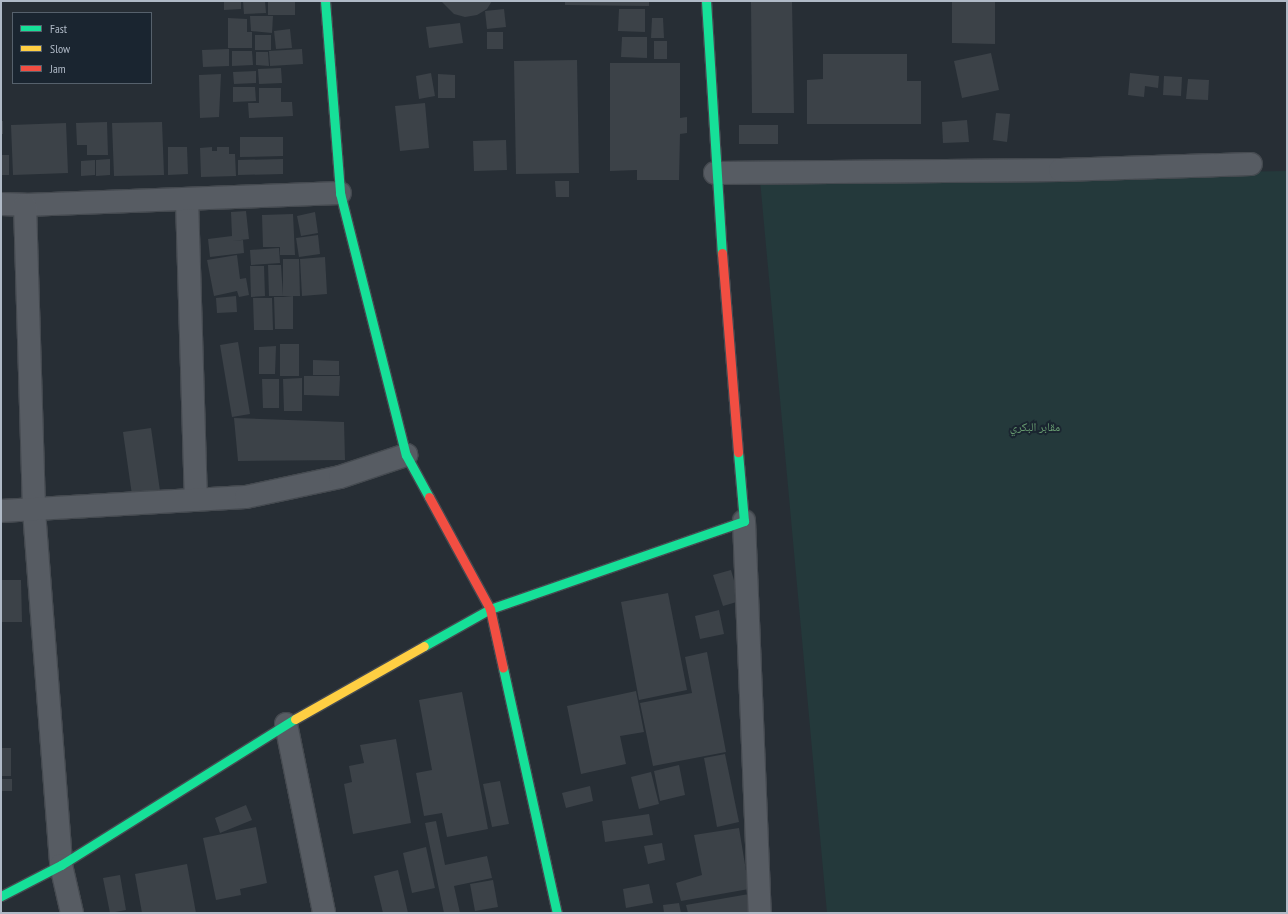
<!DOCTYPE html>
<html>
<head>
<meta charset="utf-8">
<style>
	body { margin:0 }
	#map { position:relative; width:1288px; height:914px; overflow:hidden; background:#272e35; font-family:"PT Sans Narrow","Noto Naskh Arabic",sans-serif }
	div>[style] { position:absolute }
	.green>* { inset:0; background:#24393b }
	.building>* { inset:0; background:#3c4248 }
	.roads { filter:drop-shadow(1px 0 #454a50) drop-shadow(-1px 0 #454a50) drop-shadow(0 1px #454a50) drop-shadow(0 -1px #454a50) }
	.street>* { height:22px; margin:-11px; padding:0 11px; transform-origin:11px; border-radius:11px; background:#575c63 }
	.fast>* { height:9px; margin:-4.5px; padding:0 4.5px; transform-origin:4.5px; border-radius:4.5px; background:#16e098 }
	.slow>* { height:9px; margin:-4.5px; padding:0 4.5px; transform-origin:4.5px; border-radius:4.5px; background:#ffcf43 }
	.jam>* { height:9px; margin:-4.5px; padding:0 4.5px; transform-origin:4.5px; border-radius:4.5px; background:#f24e42 }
	span { translate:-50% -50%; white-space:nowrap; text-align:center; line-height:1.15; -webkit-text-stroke:4px #1a2530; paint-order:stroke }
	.park-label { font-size:12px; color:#66996f }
	.frame { position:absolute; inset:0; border:2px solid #b0bac7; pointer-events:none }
	.legend { position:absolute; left:12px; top:12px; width:140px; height:72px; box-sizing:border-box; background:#1a2530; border:1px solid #56616c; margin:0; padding:5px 7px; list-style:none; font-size:12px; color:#b0bac7 }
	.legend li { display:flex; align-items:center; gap:8px; height:20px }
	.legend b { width:20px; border:1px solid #56616c }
</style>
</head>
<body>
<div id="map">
	<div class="green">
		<i style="clip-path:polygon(1287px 171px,1287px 913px,827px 913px,760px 180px)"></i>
	</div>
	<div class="building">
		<i style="clip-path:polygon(224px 1px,241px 1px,241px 9px,224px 10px)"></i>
		<i style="clip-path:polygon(243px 1px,265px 1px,266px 13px,244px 14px)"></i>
		<i style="clip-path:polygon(268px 1px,295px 1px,295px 15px,268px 15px)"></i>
		<i style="clip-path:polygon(441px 1px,492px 1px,487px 9px,477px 15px,465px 17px,454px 14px)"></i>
		<i style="clip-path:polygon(565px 1px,649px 1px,649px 6px,565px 5px)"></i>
		<i style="clip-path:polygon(751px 1px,792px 1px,794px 113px,752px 113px)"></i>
		<i style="clip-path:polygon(952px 1px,995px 1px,995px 44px,952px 43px)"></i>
		<i style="clip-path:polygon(504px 9px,506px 27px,487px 29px,485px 11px)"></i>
		<i style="clip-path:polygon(619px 9px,645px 9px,645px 32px,618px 31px)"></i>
		<i style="clip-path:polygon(250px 16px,273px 16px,272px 33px,251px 31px)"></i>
		<i style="clip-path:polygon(228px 18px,247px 19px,247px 32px,252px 32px,252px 48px,228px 48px)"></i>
		<i style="clip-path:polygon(652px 18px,663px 18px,664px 38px,651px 38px)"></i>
		<i style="clip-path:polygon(460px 23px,463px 43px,429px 48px,426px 27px)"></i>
		<i style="clip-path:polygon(290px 29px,292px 48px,276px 49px,274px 31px)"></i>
		<i style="clip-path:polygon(487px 32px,503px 32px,503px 49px,487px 49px)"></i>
		<i style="clip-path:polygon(255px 35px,271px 35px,271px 50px,255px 50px)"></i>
		<i style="clip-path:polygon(622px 37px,647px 37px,647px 58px,621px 57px)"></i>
		<i style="clip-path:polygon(654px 41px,667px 41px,667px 59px,654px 59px)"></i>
		<i style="clip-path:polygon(229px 49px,229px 66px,203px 67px,202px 50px)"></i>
		<i style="clip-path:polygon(302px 49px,303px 64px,270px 66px,269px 51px)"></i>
		<i style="clip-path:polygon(232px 51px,252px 51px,253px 65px,232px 66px)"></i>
		<i style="clip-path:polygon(256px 52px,268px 52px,269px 66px,256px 65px)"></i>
		<i style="clip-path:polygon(991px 53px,999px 90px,962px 98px,954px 61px)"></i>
		<i style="clip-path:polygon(823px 54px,907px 54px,907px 81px,921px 81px,921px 124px,807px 124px,807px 80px,823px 79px)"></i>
		<i style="clip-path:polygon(577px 60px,579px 173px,516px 174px,514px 61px)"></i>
		<i style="clip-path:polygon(610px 63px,680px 63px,680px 118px,687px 117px,687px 133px,680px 134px,679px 180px,637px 180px,637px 170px,610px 171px)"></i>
		<i style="clip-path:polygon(281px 68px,282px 83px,259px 84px,258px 69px)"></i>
		<i style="clip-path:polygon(256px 71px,256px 83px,234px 84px,233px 72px)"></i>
		<i style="clip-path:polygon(431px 73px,435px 96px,419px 99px,416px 76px)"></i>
		<i style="clip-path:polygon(1130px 73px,1159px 76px,1158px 88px,1145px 86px,1144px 97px,1128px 95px)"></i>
		<i style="clip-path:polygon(221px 74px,219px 117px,200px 118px,199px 75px)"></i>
		<i style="clip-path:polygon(438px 74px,455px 75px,455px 98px,438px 98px)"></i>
		<i style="clip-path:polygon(1164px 76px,1182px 77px,1181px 96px,1163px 95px)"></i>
		<i style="clip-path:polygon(1188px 79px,1209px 80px,1208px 100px,1186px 99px)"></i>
		<i style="clip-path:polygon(233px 87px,255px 87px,256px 101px,233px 102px)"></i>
		<i style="clip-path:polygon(259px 88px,281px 88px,281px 102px,292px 102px,293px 116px,249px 118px,248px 103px,259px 103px)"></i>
		<i style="clip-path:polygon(425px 103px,429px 148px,400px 151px,395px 106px)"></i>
		<i style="clip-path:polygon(996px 113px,1010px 114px,1007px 142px,993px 140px)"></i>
		<i style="clip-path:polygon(967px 120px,969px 142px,943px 143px,942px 122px)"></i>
		<i style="clip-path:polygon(1px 121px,3px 121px,3px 134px,1px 134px)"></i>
		<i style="clip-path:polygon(107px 122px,108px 155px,87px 155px,87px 145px,77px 145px,76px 123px)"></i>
		<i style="clip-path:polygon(162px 122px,164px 175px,114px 176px,112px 123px)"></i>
		<i style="clip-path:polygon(66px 123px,68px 173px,13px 175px,11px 125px)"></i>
		<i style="clip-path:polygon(739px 125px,778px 125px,778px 144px,739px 144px)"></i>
		<i style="clip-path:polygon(240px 137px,283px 137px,283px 156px,240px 157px)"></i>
		<i style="clip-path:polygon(506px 140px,507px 170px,474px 171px,473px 141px)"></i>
		<i style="clip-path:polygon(168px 147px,187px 147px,188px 174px,168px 175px)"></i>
		<i style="clip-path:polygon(212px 147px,212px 151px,217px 151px,217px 147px,229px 147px,229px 154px,235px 154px,236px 176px,201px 177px,200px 148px)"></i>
		<i style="clip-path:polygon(1px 155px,9px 155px,9px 175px,1px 175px)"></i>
		<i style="clip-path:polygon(110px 159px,110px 175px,96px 176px,96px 160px)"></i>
		<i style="clip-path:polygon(283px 159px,283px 174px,238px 175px,238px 160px)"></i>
		<i style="clip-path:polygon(95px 160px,95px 175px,81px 176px,81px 161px)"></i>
		<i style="clip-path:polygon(555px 181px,569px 181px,569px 197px,556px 197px)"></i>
		<i style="clip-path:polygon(246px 211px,249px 239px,232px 241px,243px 240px,244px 253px,210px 257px,208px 239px,232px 236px,231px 212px)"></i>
		<i style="clip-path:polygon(315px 212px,318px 233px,301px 236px,297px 216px)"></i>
		<i style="clip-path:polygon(293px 214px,295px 255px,280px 255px,280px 247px,263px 247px,262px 215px)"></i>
		<i style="clip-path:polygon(318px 235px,320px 254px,299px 257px,296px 238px)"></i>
		<i style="clip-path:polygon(279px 248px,280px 263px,251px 265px,250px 250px)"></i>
		<i style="clip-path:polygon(237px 255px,240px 279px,246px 278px,249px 295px,239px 297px,237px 291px,214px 296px,207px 260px)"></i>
		<i style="clip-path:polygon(325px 257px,327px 294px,302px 296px,300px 259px)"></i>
		<i style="clip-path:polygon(283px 259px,299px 259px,300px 296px,283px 296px)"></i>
		<i style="clip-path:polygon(268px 265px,281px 265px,283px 296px,269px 296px)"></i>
		<i style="clip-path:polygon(250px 266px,264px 266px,265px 296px,251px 297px)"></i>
		<i style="clip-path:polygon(236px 296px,237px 312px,217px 313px,216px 298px)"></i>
		<i style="clip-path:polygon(293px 296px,293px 329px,275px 329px,274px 297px,283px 297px,283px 299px,283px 297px)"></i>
		<i style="clip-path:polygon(253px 298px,272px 298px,273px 330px,254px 330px)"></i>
		<i style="clip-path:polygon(238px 342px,250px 414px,232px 417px,220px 345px)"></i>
		<i style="clip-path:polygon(280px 344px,299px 344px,299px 376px,280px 376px)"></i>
		<i style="clip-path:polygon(276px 346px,275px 374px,259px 374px,259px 347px)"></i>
		<i style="clip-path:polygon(313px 360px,339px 361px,339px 375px,313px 375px)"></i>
		<i style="clip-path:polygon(304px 376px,340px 376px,339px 396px,304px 395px)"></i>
		<i style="clip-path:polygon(302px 378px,302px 411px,284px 411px,283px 379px)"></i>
		<i style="clip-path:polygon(262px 379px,279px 379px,279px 408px,263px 408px)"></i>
		<i style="clip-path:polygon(234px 418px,344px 422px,345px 460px,238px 461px)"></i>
		<i style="clip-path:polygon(151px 428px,160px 491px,132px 495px,123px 432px)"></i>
		<i style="clip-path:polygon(731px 570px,740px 601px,723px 606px,713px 575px)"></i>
		<i style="clip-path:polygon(1px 580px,21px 580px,22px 622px,1px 622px)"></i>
		<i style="clip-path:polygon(668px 593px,687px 690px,639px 700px,621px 602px)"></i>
		<i style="clip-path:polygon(719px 610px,724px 634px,700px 639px,695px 616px)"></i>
		<i style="clip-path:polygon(707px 652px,726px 752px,653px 766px,640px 703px,692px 693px,685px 657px)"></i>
		<i style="clip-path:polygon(636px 691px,644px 732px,620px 736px,626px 764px,581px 774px,567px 706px)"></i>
		<i style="clip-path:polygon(462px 692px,488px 829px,447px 837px,442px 813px,424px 816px,416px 773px,432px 770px,419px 700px)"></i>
		<i style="clip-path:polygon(396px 739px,411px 823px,353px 834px,344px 784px,352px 782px,349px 766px,364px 763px,360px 745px)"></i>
		<i style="clip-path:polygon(1px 748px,11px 748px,11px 776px,1px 776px)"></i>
		<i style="clip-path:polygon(725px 754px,739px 822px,717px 827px,704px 758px)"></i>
		<i style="clip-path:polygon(679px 765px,685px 795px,660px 801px,654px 771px)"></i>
		<i style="clip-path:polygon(651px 772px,659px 804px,639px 809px,631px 777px)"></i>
		<i style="clip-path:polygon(1px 779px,12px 779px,12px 791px,1px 791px)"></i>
		<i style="clip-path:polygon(500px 781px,509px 824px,492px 827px,483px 784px)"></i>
		<i style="clip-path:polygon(590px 786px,593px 801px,566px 808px,562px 793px)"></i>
		<i style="clip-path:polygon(246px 805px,252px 820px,220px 833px,215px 818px)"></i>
		<i style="clip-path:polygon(649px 814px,653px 835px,605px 842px,602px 821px)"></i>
		<i style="clip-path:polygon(436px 821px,445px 865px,487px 856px,492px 878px,454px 886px,460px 913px,444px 913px,425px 823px)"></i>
		<i style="clip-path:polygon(256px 827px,267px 883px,240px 889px,241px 895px,216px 900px,203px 838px)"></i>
		<i style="clip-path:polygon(739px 828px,749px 889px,681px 901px,676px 883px,702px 875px,694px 835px)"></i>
		<i style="clip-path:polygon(662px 843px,665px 860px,648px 864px,644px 846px)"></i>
		<i style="clip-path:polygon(426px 847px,435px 888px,412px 893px,403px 853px)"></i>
		<i style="clip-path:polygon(187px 864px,196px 913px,142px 913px,135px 874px)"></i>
		<i style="clip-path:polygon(398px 870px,408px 913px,383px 913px,374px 876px)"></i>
		<i style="clip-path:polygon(120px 875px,126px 910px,110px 913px,103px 878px)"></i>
		<i style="clip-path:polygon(493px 880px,498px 907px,475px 911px,470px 884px)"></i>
		<i style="clip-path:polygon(649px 884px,653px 903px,626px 908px,623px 889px)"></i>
		<i style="clip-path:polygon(749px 894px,751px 913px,688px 913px,686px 905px)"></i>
		<i style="clip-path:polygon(679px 903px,681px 913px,664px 913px,663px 905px)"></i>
	</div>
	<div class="roads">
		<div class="street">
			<i style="left:715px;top:173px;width:345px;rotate:-0.5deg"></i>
			<i style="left:1060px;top:170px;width:191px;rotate:-1.8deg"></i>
			<i style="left:187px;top:200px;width:300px;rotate:88.3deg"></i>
			<i style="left:1px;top:204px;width:24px;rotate:2deg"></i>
			<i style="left:25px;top:205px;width:315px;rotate:-2.2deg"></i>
			<i style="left:25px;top:205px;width:306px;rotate:88.3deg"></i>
			<i style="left:34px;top:511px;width:355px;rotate:85.6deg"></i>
			<i style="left:61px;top:865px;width:49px;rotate:77.1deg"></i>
			<i style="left:1px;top:511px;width:245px;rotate:-3.3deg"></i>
			<i style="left:246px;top:497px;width:96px;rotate:-12deg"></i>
			<i style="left:340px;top:477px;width:70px;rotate:-18.4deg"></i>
			<i style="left:744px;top:521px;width:392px;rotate:87.7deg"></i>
			<i style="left:286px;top:724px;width:193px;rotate:78.6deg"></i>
		</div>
		<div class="fast">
			<i style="left:325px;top:1px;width:193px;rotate:85.5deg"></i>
			<i style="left:340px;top:193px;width:270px;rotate:75.9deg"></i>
			<i style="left:406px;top:455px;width:48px;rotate:61.3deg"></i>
			<i style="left:706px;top:1px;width:253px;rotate:86.4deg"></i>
			<i style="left:424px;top:646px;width:76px;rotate:-29.3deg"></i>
			<i style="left:490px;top:609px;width:269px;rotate:-19.1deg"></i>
			<i style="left:744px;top:521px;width:69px;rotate:-95deg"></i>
			<i style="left:503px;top:668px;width:251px;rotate:77.6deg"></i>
			<i style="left:1px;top:896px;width:68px;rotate:-27.3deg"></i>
			<i style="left:61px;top:865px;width:276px;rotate:-32deg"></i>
		</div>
		<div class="slow">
			<i style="left:295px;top:719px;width:148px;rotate:-29.5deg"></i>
		</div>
		<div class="jam">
			<i style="left:722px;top:253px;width:200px;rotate:85.4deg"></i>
			<i style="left:429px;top:497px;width:128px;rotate:61.4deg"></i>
			<i style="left:490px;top:609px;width:60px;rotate:77.6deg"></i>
		</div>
	</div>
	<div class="park-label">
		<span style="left:1035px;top:427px">مقابر البكري</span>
	</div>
	<div class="frame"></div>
	<ul class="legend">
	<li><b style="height:5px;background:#16e098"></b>Fast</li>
	<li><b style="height:5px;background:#ffcf43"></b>Slow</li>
	<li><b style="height:5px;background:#f24e42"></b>Jam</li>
	</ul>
</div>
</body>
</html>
